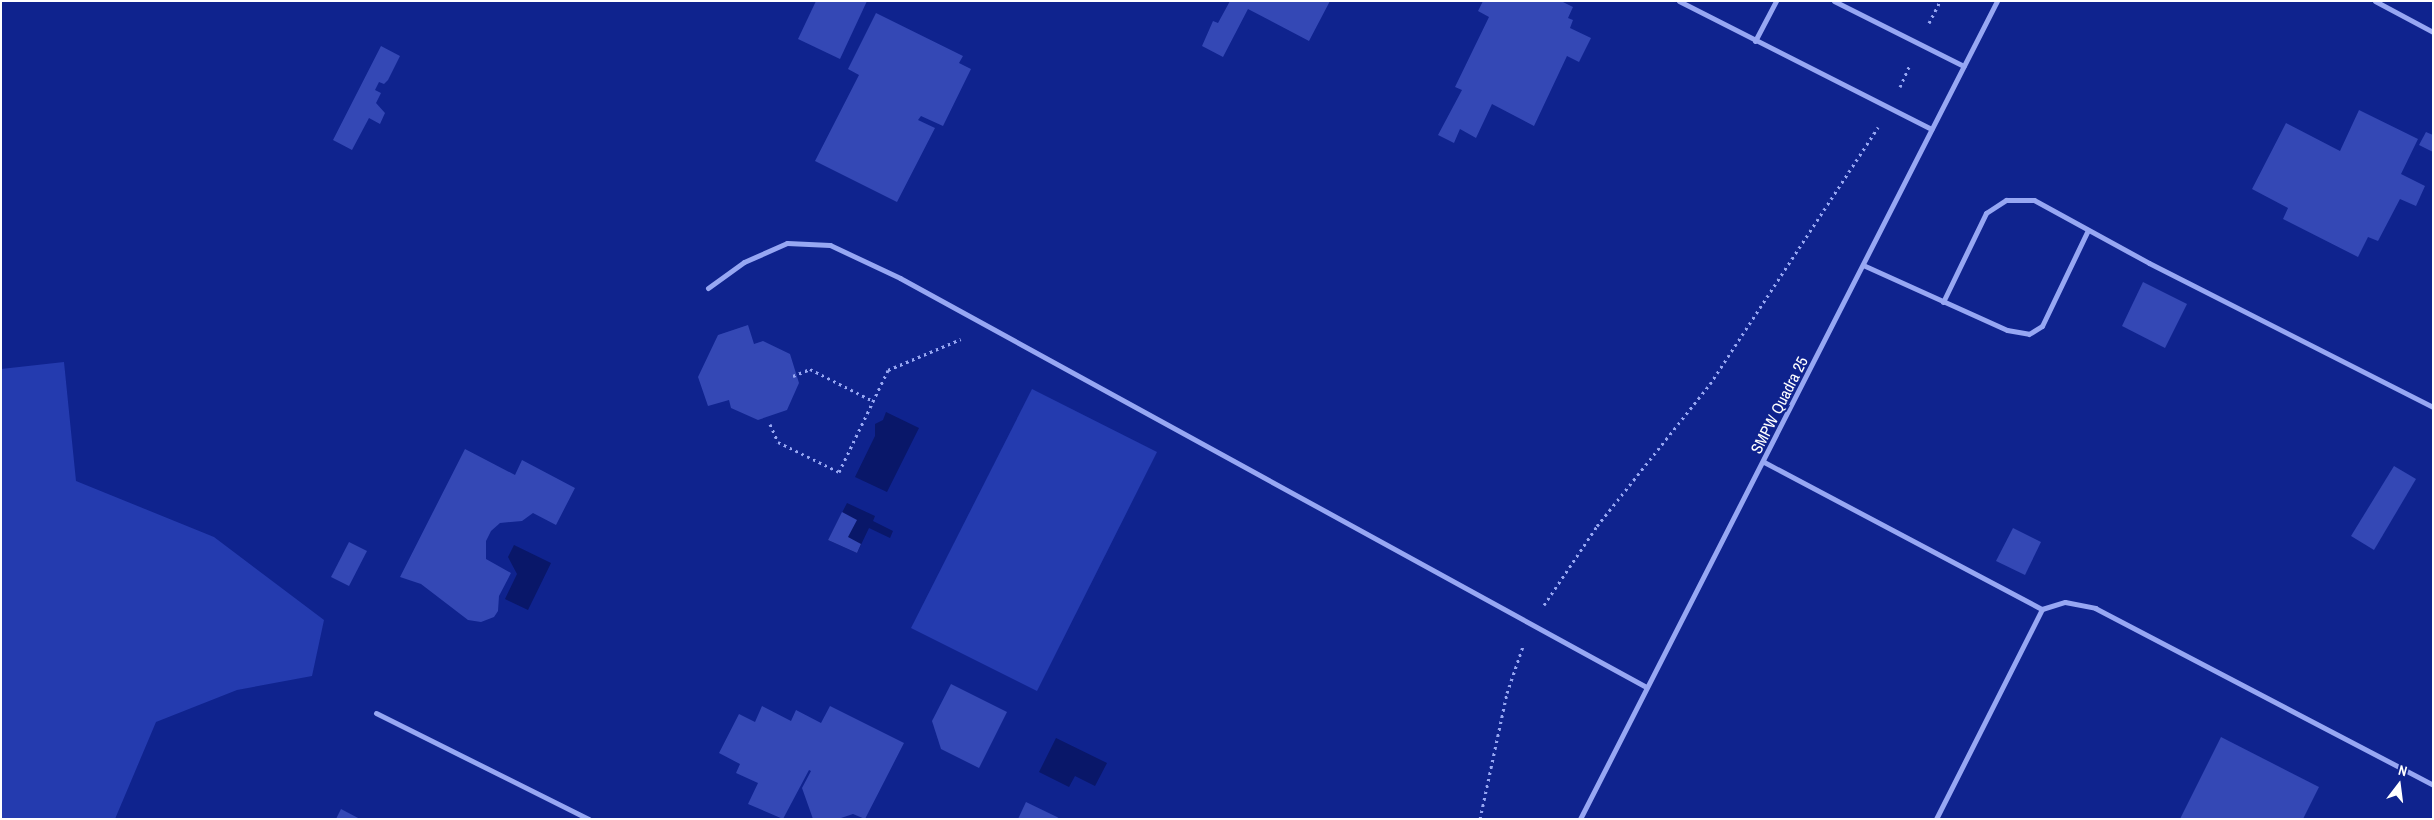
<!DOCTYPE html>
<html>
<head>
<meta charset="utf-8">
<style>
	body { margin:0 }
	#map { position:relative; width:2434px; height:820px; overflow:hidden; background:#0f238e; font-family:"Archivo Narrow",sans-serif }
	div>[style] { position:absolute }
	.green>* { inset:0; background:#243baf }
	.water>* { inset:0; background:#091769 }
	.building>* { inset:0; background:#3448b5 }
	.path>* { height:3px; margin-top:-1.5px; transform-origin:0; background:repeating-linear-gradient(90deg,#97a7f3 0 2.5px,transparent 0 6.5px) }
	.street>* { height:5px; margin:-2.5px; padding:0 2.5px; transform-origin:2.5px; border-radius:2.5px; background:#97a7f3 }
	span { translate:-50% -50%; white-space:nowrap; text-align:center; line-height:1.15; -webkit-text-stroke:4px #0f238e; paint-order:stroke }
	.street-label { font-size:16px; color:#fff }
	.frame { position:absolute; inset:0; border:2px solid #fff; pointer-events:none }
	.north { position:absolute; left:2374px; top:760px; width:50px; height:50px; -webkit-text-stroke:4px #0f238e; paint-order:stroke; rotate:15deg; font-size:14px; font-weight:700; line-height:20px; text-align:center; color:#fff }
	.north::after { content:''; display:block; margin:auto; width:18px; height:22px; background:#fff; clip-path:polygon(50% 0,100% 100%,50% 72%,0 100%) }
</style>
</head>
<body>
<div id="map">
	<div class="green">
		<i style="clip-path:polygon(64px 362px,76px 481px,214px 537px,324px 620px,312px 676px,237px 690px,156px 722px,115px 819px,1px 819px,1px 369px)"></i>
		<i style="clip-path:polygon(1032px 389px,1157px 452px,1037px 691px,911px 628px)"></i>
	</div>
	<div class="water">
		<i style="clip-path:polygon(886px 412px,919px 428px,887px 492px,855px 477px,875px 436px,875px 424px,883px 420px)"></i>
		<i style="clip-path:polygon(847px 503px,875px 516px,873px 521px,893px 531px,890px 538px,869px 528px,857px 553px,828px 540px)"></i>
		<i style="clip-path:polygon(514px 545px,551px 563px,528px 610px,505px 599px,517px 574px,508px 557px)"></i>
		<i style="clip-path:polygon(1056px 738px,1107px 763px,1095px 786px,1075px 776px,1069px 787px,1039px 772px)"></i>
	</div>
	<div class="building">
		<i style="clip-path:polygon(816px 1px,867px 1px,840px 59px,798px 39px)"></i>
		<i style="clip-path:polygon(1230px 1px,1330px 1px,1309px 41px,1248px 9px,1223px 57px,1202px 46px,1213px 21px,1218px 23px)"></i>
		<i style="clip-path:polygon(1483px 1px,1561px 1px,1573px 7px,1568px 18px,1573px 20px,1570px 28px,1591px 38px,1579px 62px,1567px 56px,1534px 126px,1492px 104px,1476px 138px,1460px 129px,1454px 143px,1438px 135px,1462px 90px,1455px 87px,1489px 17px,1478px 11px)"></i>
		<i style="clip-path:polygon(876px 13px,963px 56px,959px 63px,971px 69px,943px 126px,921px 116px,918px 120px,935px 128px,897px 202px,815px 161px,859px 75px,848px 69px)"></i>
		<i style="clip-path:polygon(381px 46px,400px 56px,388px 80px,384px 84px,379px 82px,375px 90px,381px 93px,376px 103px,385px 113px,380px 124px,369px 118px,352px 150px,333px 140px)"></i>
		<i style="clip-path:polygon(2359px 110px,2418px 139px,2401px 174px,2425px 186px,2416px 206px,2400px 199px,2378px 241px,2368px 237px,2358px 257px,2283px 219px,2288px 208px,2252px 189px,2286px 123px,2340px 151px)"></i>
		<i style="clip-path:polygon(2426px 132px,2433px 135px,2433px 152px,2419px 145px)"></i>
		<i style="clip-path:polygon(2143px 282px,2187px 304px,2165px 348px,2122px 326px)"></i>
		<i style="clip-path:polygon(748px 325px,754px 344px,763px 341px,790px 354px,799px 383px,787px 410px,758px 420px,731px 408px,729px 400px,708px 406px,698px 377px,718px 335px)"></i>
		<i style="clip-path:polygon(465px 449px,515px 475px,522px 460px,575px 488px,556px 525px,533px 513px,522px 521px,500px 523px,491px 531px,486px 541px,486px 559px,511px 573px,499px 596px,498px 611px,494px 617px,481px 622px,468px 620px,421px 584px,400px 577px)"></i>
		<i style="clip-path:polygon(2394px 466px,2416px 479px,2374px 550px,2351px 536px)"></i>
		<i style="clip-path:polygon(842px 512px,857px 520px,848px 537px,861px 544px,857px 553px,828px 540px)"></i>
		<i style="clip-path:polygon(2013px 528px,2041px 542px,2025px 575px,1996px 561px)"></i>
		<i style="clip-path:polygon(349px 542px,367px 551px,349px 586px,331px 577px)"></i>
		<i style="clip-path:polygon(951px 684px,1007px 712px,979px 768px,941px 749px,932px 721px)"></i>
		<i style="clip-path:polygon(762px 706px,791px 721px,796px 710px,821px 723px,830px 706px,904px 743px,865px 819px,853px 814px,838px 819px,813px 819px,802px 788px,811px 771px,809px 770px,783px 819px,748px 804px,758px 783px,736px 773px,740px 764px,719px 753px,739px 714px,755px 722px)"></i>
		<i style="clip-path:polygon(2221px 737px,2319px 787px,2303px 819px,2180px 819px)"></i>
		<i style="clip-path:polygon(1026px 802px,1057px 817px,1060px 819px,1018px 819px)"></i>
		<i style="clip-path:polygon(341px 809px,360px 819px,336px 819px)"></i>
	</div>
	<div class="path">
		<i style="left:1929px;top:23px;width:25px;rotate:-63deg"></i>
		<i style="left:1900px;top:87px;width:24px;rotate:-66deg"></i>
		<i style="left:793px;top:376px;width:18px;rotate:-22deg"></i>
		<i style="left:810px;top:369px;width:71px;rotate:26.9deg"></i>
		<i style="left:770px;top:424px;width:20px;rotate:66deg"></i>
		<i style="left:778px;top:442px;width:68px;rotate:26.2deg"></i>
		<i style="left:839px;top:472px;width:113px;rotate:-64.3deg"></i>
		<i style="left:888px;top:370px;width:79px;rotate:-23deg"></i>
		<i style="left:1544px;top:605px;width:95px;rotate:-56.1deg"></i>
		<i style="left:1597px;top:526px;width:181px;rotate:-51.5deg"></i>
		<i style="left:1710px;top:384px;width:307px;rotate:-56.8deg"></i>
		<i style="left:1480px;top:819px;width:129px;rotate:-77.9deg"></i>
		<i style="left:1507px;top:693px;width:50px;rotate:-71.2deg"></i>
	</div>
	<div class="street">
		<i style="left:1679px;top:1px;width:283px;rotate:26.9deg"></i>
		<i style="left:1834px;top:1px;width:145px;rotate:26.6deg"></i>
		<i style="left:2375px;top:1px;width:66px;rotate:28.1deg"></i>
		<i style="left:1755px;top:41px;width:45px;rotate:-62.3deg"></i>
		<i style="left:1863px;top:265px;width:158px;rotate:24.3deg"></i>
		<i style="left:2007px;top:330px;width:22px;rotate:10deg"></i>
		<i style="left:2029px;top:334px;width:15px;rotate:-32deg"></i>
		<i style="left:2042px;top:326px;width:106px;rotate:-64.4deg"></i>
		<i style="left:708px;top:288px;width:44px;rotate:-35.8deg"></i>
		<i style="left:744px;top:262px;width:47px;rotate:-23.8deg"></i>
		<i style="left:787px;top:243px;width:43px;rotate:2.7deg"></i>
		<i style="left:830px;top:245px;width:77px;rotate:25.2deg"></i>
		<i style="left:900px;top:278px;width:851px;rotate:28.73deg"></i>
		<i style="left:1943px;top:302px;width:99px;rotate:-64.2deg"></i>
		<i style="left:1986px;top:213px;width:24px;rotate:-33deg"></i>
		<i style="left:2006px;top:200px;width:28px"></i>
		<i style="left:2034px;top:200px;width:131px;rotate:28.7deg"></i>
		<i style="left:2149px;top:263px;width:318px;rotate:26.9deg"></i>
		<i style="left:1764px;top:462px;width:314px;rotate:27.9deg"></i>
		<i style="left:2042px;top:609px;width:24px;rotate:-17deg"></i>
		<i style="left:2065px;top:602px;width:31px;rotate:11deg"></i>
		<i style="left:2095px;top:608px;width:382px;rotate:27.6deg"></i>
		<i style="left:376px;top:713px;width:238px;rotate:26.5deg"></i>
		<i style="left:1580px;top:819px;width:918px;rotate:-62.99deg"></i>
		<i style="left:1936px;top:819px;width:235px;rotate:-63.2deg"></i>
	</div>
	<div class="street-label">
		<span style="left:1779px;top:405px;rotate:-63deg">SMPW Quadra 25</span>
	</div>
	<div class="frame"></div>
	<div class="north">N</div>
</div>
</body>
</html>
